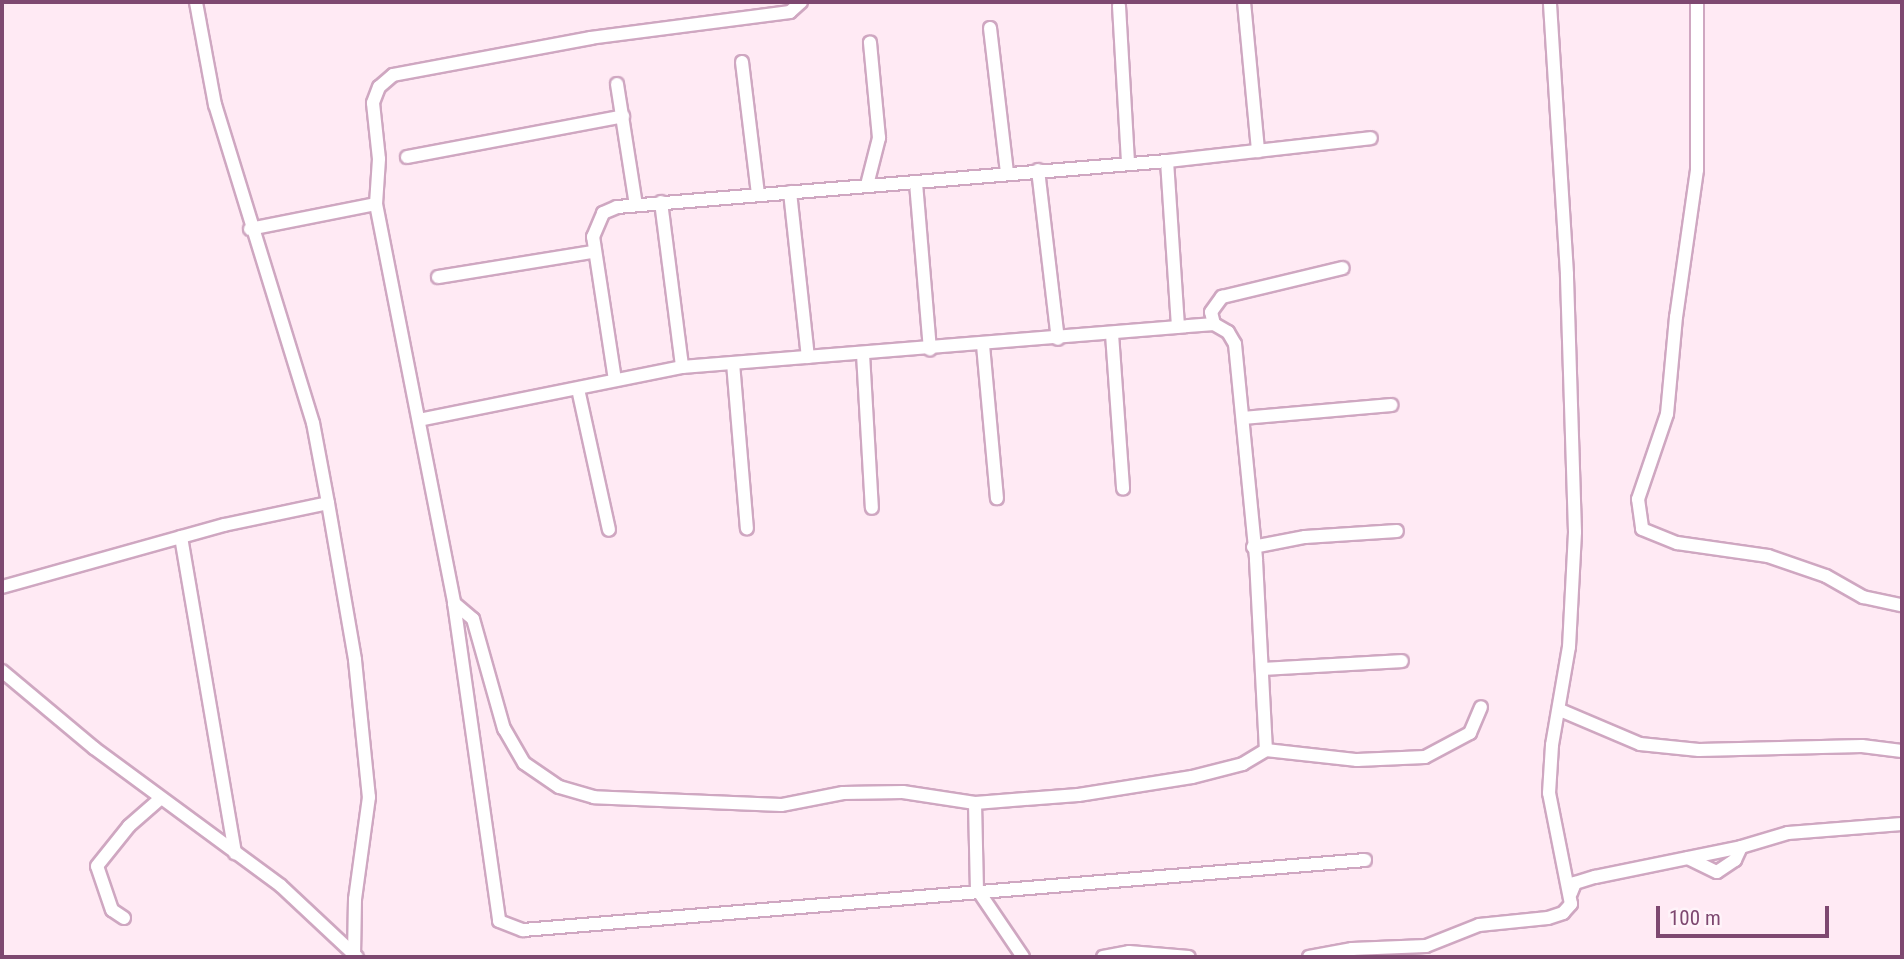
<!DOCTYPE html>
<html>
<head>
<meta charset="utf-8">
<style>
	body { margin:0 }
	#map { position:relative; width:1904px; height:959px; overflow:hidden; background:#ffeaf4; font-family:"Roboto Condensed",sans-serif }
	div>[style] { position:absolute }
	.roads { filter:drop-shadow(2px 0 #cfa7c1) drop-shadow(-2px 0 #cfa7c1) drop-shadow(0 2px #cfa7c1) drop-shadow(0 -2px #cfa7c1) }
	.street>* { height:12px; margin:-6px; padding:0 6px; transform-origin:6px; border-radius:6px; background:#fff }
	span { translate:-50% -50%; white-space:nowrap; text-align:center; line-height:1.15; -webkit-text-stroke:6px #fff3f9; paint-order:stroke }
	.frame { position:absolute; inset:0; border:4px solid #7e4870; pointer-events:none }
	.scale { position:absolute; left:1656px; top:906px; width:173px; height:32px; box-sizing:border-box; border:4px solid #7e4870; border-top:0; padding-left:9px; font-size:21px; line-height:24px; white-space:nowrap; color:#7e4870; -webkit-text-stroke:5px #fff3f9; paint-order:stroke }
</style>
</head>
<body>
<div id="map">
	<div class="roads">
		<div class="street">
			<i style="left:801px;top:2px;width:15px;rotate:138deg"></i>
			<i style="left:790px;top:12px;width:201px;rotate:172.6deg"></i>
			<i style="left:591px;top:38px;width:201px;rotate:169.4deg"></i>
			<i style="left:393px;top:75px;width:18px;rotate:139deg"></i>
			<i style="left:379px;top:87px;width:17px;rotate:111deg"></i>
			<i style="left:373px;top:103px;width:56px;rotate:83.9deg"></i>
			<i style="left:379px;top:159px;width:45px;rotate:93.8deg"></i>
			<i style="left:376px;top:204px;width:407px;rotate:78.9deg"></i>
			<i style="left:454px;top:603px;width:321px;rotate:81.9deg"></i>
			<i style="left:499px;top:921px;width:26px;rotate:21deg"></i>
			<i style="left:523px;top:930px;width:845px;rotate:-4.75deg"></i>
			<i style="left:1244px;top:2px;width:150px;rotate:84.6deg"></i>
			<i style="left:1697px;top:2px;width:168px;rotate:90deg"></i>
			<i style="left:1697px;top:170px;width:148px;rotate:98.1deg"></i>
			<i style="left:1676px;top:317px;width:97px;rotate:95.3deg"></i>
			<i style="left:1667px;top:414px;width:90px;rotate:108.8deg"></i>
			<i style="left:1638px;top:499px;width:30px;rotate:82deg"></i>
			<i style="left:1642px;top:529px;width:38px;rotate:22deg"></i>
			<i style="left:1677px;top:543px;width:92px;rotate:8.1deg"></i>
			<i style="left:1768px;top:556px;width:61px;rotate:19deg"></i>
			<i style="left:1826px;top:576px;width:43px;rotate:29.6deg"></i>
			<i style="left:1863px;top:597px;width:40px;rotate:12deg"></i>
			<i style="left:1119px;top:6px;width:157px;rotate:86.7deg"></i>
			<i style="left:990px;top:28px;width:146px;rotate:83.3deg"></i>
			<i style="left:742px;top:62px;width:133px;rotate:83.1deg"></i>
			<i style="left:617px;top:84px;width:122px;rotate:81.1deg"></i>
			<i style="left:407px;top:157px;width:220px;rotate:-10.7deg"></i>
			<i style="left:1167px;top:161px;width:166px;rotate:86.2deg"></i>
			<i style="left:1038px;top:170px;width:170px;rotate:83.3deg"></i>
			<i style="left:916px;top:183px;width:167px;rotate:85.2deg"></i>
			<i style="left:867px;top:185px;width:49px;rotate:-75.7deg"></i>
			<i style="left:879px;top:138px;width:96px;rotate:-95.4deg"></i>
			<i style="left:790px;top:192px;width:166px;rotate:83.8deg"></i>
			<i style="left:661px;top:202px;width:166px;rotate:82.7deg"></i>
			<i style="left:250px;top:229px;width:128px;rotate:-11.2deg"></i>
			<i style="left:438px;top:277px;width:157px;rotate:-9.2deg"></i>
			<i style="left:1214px;top:324px;width:12px;rotate:-104deg"></i>
			<i style="left:1211px;top:312px;width:19px;rotate:-54deg"></i>
			<i style="left:1222px;top:297px;width:124px;rotate:-13.5deg"></i>
			<i style="left:1112px;top:334px;width:155px;rotate:85.9deg"></i>
			<i style="left:983px;top:345px;width:154px;rotate:84.8deg"></i>
			<i style="left:863px;top:354px;width:154px;rotate:86.7deg"></i>
			<i style="left:733px;top:363px;width:166px;rotate:85.2deg"></i>
			<i style="left:615px;top:380px;width:145px;rotate:-98.7deg"></i>
			<i style="left:593px;top:237px;width:26px;rotate:-67deg"></i>
			<i style="left:603px;top:213px;width:15px;rotate:-23deg"></i>
			<i style="left:617px;top:207px;width:552px;rotate:-4.78deg"></i>
			<i style="left:1167px;top:161px;width:205px;rotate:-6.4deg"></i>
			<i style="left:578px;top:389px;width:144px;rotate:77.6deg"></i>
			<i style="left:1243px;top:418px;width:149px;rotate:-5deg"></i>
			<i style="left:419px;top:420px;width:268px;rotate:-11.4deg"></i>
			<i style="left:682px;top:367px;width:534px;rotate:-4.62deg"></i>
			<i style="left:1214px;top:324px;width:16px;rotate:30deg"></i>
			<i style="left:1228px;top:332px;width:14px;rotate:60deg"></i>
			<i style="left:1235px;top:344px;width:217px;rotate:84.4deg"></i>
			<i style="left:1256px;top:560px;width:190px;rotate:87deg"></i>
			<i style="left:1266px;top:750px;width:27px;rotate:149deg"></i>
			<i style="left:1243px;top:764px;width:53px;rotate:165.7deg"></i>
			<i style="left:1192px;top:777px;width:115px;rotate:171deg"></i>
			<i style="left:1078px;top:795px;width:103px;rotate:175.6deg"></i>
			<i style="left:975px;top:803px;width:73px;rotate:-171.3deg"></i>
			<i style="left:903px;top:792px;width:60px;rotate:179deg"></i>
			<i style="left:843px;top:793px;width:63px;rotate:169deg"></i>
			<i style="left:781px;top:805px;width:187px;rotate:-177.6deg"></i>
			<i style="left:594px;top:797px;width:36px;rotate:-164deg"></i>
			<i style="left:559px;top:787px;width:42px;rotate:-145.6deg"></i>
			<i style="left:524px;top:763px;width:39px;rotate:-120deg"></i>
			<i style="left:504px;top:729px;width:114px;rotate:-105.7deg"></i>
			<i style="left:473px;top:619px;width:25px;rotate:-140deg"></i>
			<i style="left:328px;top:503px;width:159px;rotate:80.2deg"></i>
			<i style="left:355px;top:660px;width:138px;rotate:84.2deg"></i>
			<i style="left:369px;top:797px;width:103px;rotate:97.8deg"></i>
			<i style="left:355px;top:899px;width:56px;rotate:91deg"></i>
			<i style="left:181px;top:537px;width:321px;rotate:80.3deg"></i>
			<i style="left:1253px;top:547px;width:53px;rotate:-10.9deg"></i>
			<i style="left:1305px;top:537px;width:92px;rotate:-3.7deg"></i>
			<i style="left:2px;top:587px;width:230px;rotate:-15.6deg"></i>
			<i style="left:224px;top:525px;width:106px;rotate:-11.9deg"></i>
			<i style="left:328px;top:503px;width:81px;rotate:-100.6deg"></i>
			<i style="left:313px;top:423px;width:333px;rotate:-107.1deg"></i>
			<i style="left:215px;top:105px;width:105px;rotate:-100.5deg"></i>
			<i style="left:1264px;top:669px;width:138px;rotate:-3.3deg"></i>
			<i style="left:2px;top:671px;width:120px;rotate:39.9deg"></i>
			<i style="left:94px;top:748px;width:232px;rotate:36.4deg"></i>
			<i style="left:281px;top:886px;width:104px;rotate:43.1deg"></i>
			<i style="left:1560px;top:710px;width:87px;rotate:23deg"></i>
			<i style="left:1640px;top:744px;width:59px;rotate:5.8deg"></i>
			<i style="left:1699px;top:750px;width:163px;rotate:-1.4deg"></i>
			<i style="left:1862px;top:746px;width:40px;rotate:7.1deg"></i>
			<i style="left:1266px;top:750px;width:92px;rotate:6.3deg"></i>
			<i style="left:1357px;top:760px;width:68px;rotate:-2.5deg"></i>
			<i style="left:1425px;top:757px;width:51px;rotate:-28.1deg"></i>
			<i style="left:1470px;top:733px;width:28px;rotate:-67deg"></i>
			<i style="left:975px;top:803px;width:86px;rotate:88.7deg"></i>
			<i style="left:977px;top:889px;width:82px;rotate:55.9deg"></i>
			<i style="left:1688px;top:858px;width:32px;rotate:26deg"></i>
			<i style="left:1717px;top:872px;width:22px;rotate:-34deg"></i>
			<i style="left:1735px;top:860px;width:14px;rotate:-65deg"></i>
			<i style="left:1571px;top:893px;width:11px;rotate:-68deg"></i>
			<i style="left:1575px;top:883px;width:21px;rotate:-17deg"></i>
			<i style="left:1595px;top:877px;width:149px;rotate:-11.6deg"></i>
			<i style="left:1741px;top:847px;width:49px;rotate:-16.6deg"></i>
			<i style="left:1788px;top:833px;width:114px;rotate:-4.5deg"></i>
			<i style="left:124px;top:918px;width:14px;rotate:-146deg"></i>
			<i style="left:112px;top:910px;width:46px;rotate:-108.8deg"></i>
			<i style="left:97px;top:866px;width:51px;rotate:-51.3deg"></i>
			<i style="left:129px;top:826px;width:41px;rotate:-41.1deg"></i>
			<i style="left:1103px;top:957px;width:26px;rotate:-11deg"></i>
			<i style="left:1129px;top:952px;width:60px;rotate:4.8deg"></i>
			<i style="left:1309px;top:957px;width:44px;rotate:-10.5deg"></i>
			<i style="left:1352px;top:949px;width:74px;rotate:-2.3deg"></i>
			<i style="left:1426px;top:946px;width:57px;rotate:-21.6deg"></i>
			<i style="left:1479px;top:925px;width:69px;rotate:-5.8deg"></i>
			<i style="left:1548px;top:918px;width:16px;rotate:-18deg"></i>
			<i style="left:1563px;top:913px;width:12px;rotate:-48deg"></i>
			<i style="left:1571px;top:904px;width:113px;rotate:-101.2deg"></i>
			<i style="left:1549px;top:793px;width:48px;rotate:-86.4deg"></i>
			<i style="left:1552px;top:745px;width:99px;rotate:-80.2deg"></i>
			<i style="left:1569px;top:647px;width:115px;rotate:-87deg"></i>
			<i style="left:1575px;top:532px;width:258px;rotate:-91.8deg"></i>
			<i style="left:1567px;top:274px;width:273px;rotate:-93.6deg"></i>
		</div>
	</div>
	<div class="frame"></div>
	<div class="scale">100 m</div>
</div>
</body>
</html>
